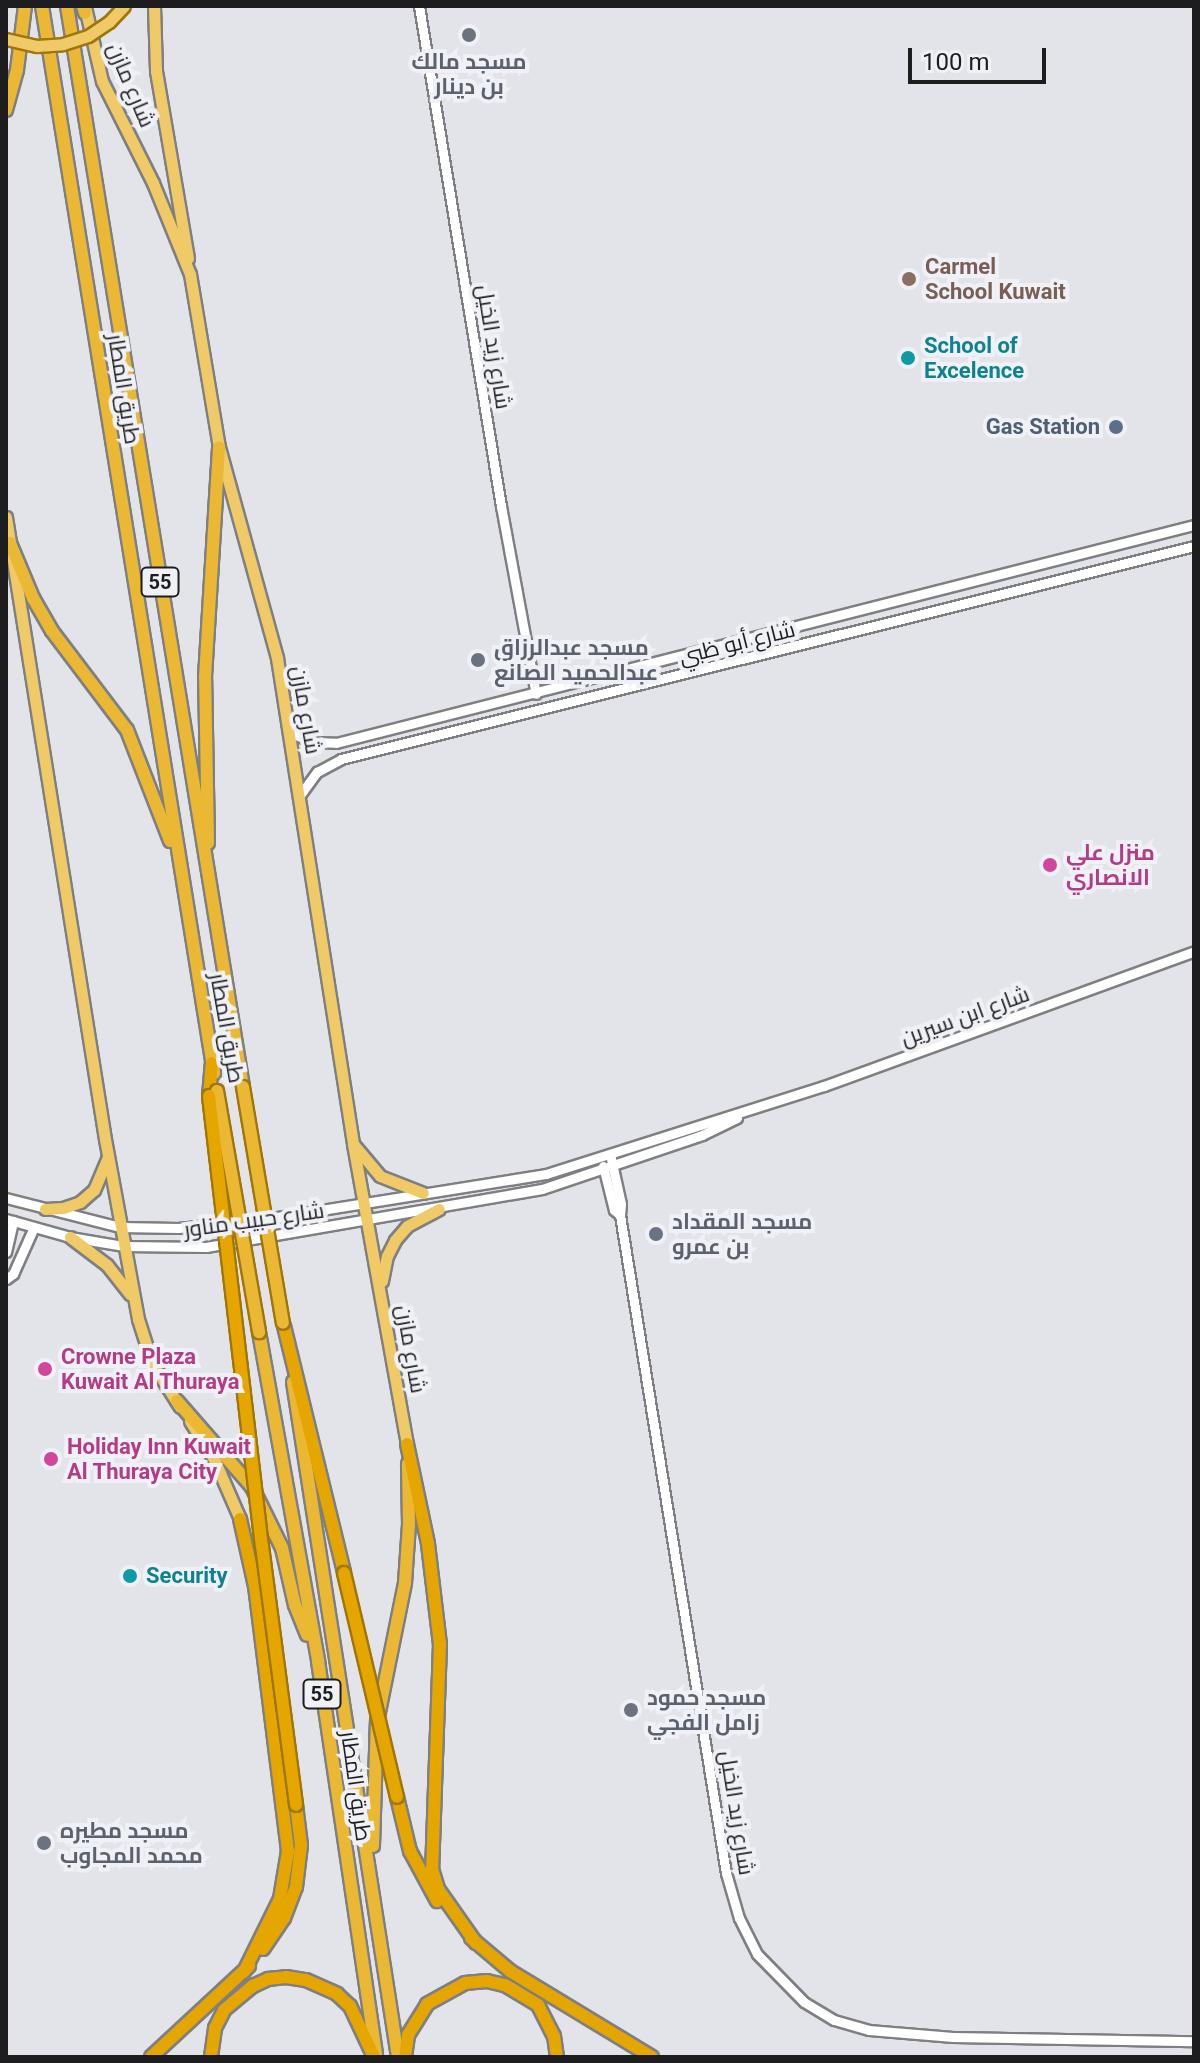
<!DOCTYPE html>
<html>
<head>
<meta charset="utf-8">
<style>
	body { margin:0 }
	#map { position:relative; width:1200px; height:2063px; overflow:hidden; background:#e3e4e9; font-family:Roboto,Cairo,sans-serif }
	div>[style] { position:absolute }
	.roads { filter:drop-shadow(2px 0 #7e7f83) drop-shadow(-2px 0 #7e7f83) drop-shadow(0 2px #7e7f83) drop-shadow(0 -2px #7e7f83) }
	.tertiary>* { height:9px; margin:-4.5px; padding:0 4.5px; transform-origin:4.5px; border-radius:4.5px; background:#fff }
	.primary>* { height:11px; margin:-5.5px; padding:0 5.5px; transform-origin:5.5px; border-radius:5.5px; background:#efca66 }
	.trunk>* { height:12px; margin:-6px; padding:0 6px; transform-origin:6px; border-radius:6px; background:#eab833 }
	.motorway>* { height:12px; margin:-6px; padding:0 6px; transform-origin:6px; border-radius:6px; background:#e5a600 }
	.bridges { filter:drop-shadow(2px 0 #9f760b) drop-shadow(-2px 0 #9f760b) drop-shadow(0 2px #9f760b) drop-shadow(0 -2px #9f760b) }
	.primary-bridge>* { height:11px; margin:-5.5px; padding:0 5.5px; transform-origin:5.5px; border-radius:5.5px; background:#efca66 }
	.trunk-bridge>* { height:12px; margin:-6px; padding:0 6px; transform-origin:6px; border-radius:6px; background:#eab833 }
	.motorway-bridge>* { height:12px; margin:-6px; padding:0 6px; transform-origin:6px; border-radius:6px; background:#e5a600 }
	.dots>* { width:22px; height:22px; translate:-50% -50%; box-sizing:border-box; border:4px solid #f0f1f6; border-radius:50% }
	span { translate:-50% -50%; white-space:nowrap; text-align:center; line-height:1.15; -webkit-text-stroke:8px #f0f1f6; paint-order:stroke }
	.shield-label span { padding:2px 6px; background:#f0f1f6; border:2px solid; border-radius:6px; -webkit-text-stroke-width:0 }
	.shield-label { font-size:20px; color:#1d1d1f; font-weight:700 }
	.worship-label { font-size:22px; color:#5b616d; font-weight:700 }
	.left { translate:0 -50%; text-align:left }
	.street-label { font-size:22px; color:#1d1d1f }
	.education-label { font-size:22px; color:#785e54; font-weight:700 }
	.culture-label { font-size:22px; color:#0d838f; font-weight:700 }
	.service-label { font-size:22px; color:#4e5e75; font-weight:700 }
	.right { translate:-100% -50%; text-align:right }
	.hotel-label { font-size:22px; color:#b23c85; font-weight:700 }
	.frame { position:absolute; inset:0; border:8px solid #1d1d1f; pointer-events:none }
	.scale { position:absolute; left:908px; top:48px; width:138px; height:36px; box-sizing:border-box; border:4px solid #1d1d1f; border-top:0; padding-left:10px; font-size:24px; line-height:28px; white-space:nowrap; color:#1d1d1f; -webkit-text-stroke:6px #f0f1f6; paint-order:stroke }
</style>
</head>
<body>
<div id="map">
	<div class="roads">
		<div class="tertiary">
			<i style="left:419px;top:6px;width:507px;rotate:80.69deg"></i>
			<i style="left:501px;top:506px;width:191px;rotate:79.5deg"></i>
			<i style="left:291px;top:733px;width:24px;rotate:22deg"></i>
			<i style="left:313px;top:742px;width:23px;rotate:2deg"></i>
			<i style="left:336px;top:743px;width:885px;rotate:-14.26deg"></i>
			<i style="left:300px;top:795px;width:29px;rotate:-54deg"></i>
			<i style="left:317px;top:772px;width:27px;rotate:-28deg"></i>
			<i style="left:341px;top:759px;width:879px;rotate:-14.02deg"></i>
			<i style="left:610px;top:1154px;width:51px;rotate:77.6deg"></i>
			<i style="left:621px;top:1204px;width:11px;rotate:95deg"></i>
			<i style="left:620px;top:1215px;width:666px;rotate:80.85deg"></i>
			<i style="left:726px;top:1873px;width:47px;rotate:73.9deg"></i>
			<i style="left:739px;top:1918px;width:40px;rotate:63.4deg"></i>
			<i style="left:757px;top:1954px;width:67px;rotate:45.6deg"></i>
			<i style="left:804px;top:2002px;width:35px;rotate:31deg"></i>
			<i style="left:834px;top:2020px;width:36px;rotate:16deg"></i>
			<i style="left:869px;top:2030px;width:84px;rotate:4.8deg"></i>
			<i style="left:953px;top:2037px;width:241px;rotate:1deg"></i>
			<i style="left:603px;top:1166px;width:45px;rotate:76deg"></i>
			<i style="left:614px;top:1210px;width:8px;rotate:40deg"></i>
			<i style="left:6px;top:1198px;width:118px;rotate:14.3deg"></i>
			<i style="left:120px;top:1227px;width:58px;rotate:1deg"></i>
			<i style="left:178px;top:1228px;width:87px;rotate:-5.9deg"></i>
			<i style="left:265px;top:1219px;width:285px;rotate:-9.1deg"></i>
			<i style="left:546px;top:1174px;width:292px;rotate:-17.6deg"></i>
			<i style="left:824px;top:1086px;width:394px;rotate:-20deg"></i>
			<i style="left:6px;top:1219px;width:66px;rotate:15.7deg"></i>
			<i style="left:70px;top:1237px;width:55px;rotate:9.5deg"></i>
			<i style="left:124px;top:1246px;width:82px;rotate:0.7deg"></i>
			<i style="left:206px;top:1247px;width:341px;rotate:-9.8deg"></i>
			<i style="left:542px;top:1189px;width:169px;rotate:-18.6deg"></i>
			<i style="left:702px;top:1135px;width:39px;rotate:-26deg"></i>
			<i style="left:6px;top:1252px;width:32px;rotate:-77deg"></i>
			<i style="left:6px;top:1279px;width:9px;rotate:-36deg"></i>
			<i style="left:13px;top:1274px;width:51px;rotate:-65.9deg"></i>
		</div>
		<div class="primary">
			<i style="left:154px;top:6px;width:65px;rotate:88.2deg"></i>
			<i style="left:156px;top:71px;width:190px;rotate:80.3deg"></i>
			<i style="left:85px;top:7px;width:76px;rotate:77.1deg"></i>
			<i style="left:102px;top:81px;width:114px;rotate:63.4deg"></i>
			<i style="left:153px;top:183px;width:98px;rotate:67.9deg"></i>
			<i style="left:190px;top:274px;width:175px;rotate:80.5deg"></i>
			<i style="left:219px;top:447px;width:219px;rotate:74.6deg"></i>
			<i style="left:277px;top:658px;width:492px;rotate:81.1deg"></i>
			<i style="left:353px;top:1144px;width:305px;rotate:79.8deg"></i>
			<i style="left:6px;top:517px;width:630px;rotate:80.96deg"></i>
			<i style="left:105px;top:1139px;width:183px;rotate:79.6deg"></i>
			<i style="left:138px;top:1319px;width:46px;rotate:72.3deg"></i>
			<i style="left:152px;top:1363px;width:52px;rotate:57.5deg"></i>
			<i style="left:354px;top:1145px;width:40px;rotate:50deg"></i>
			<i style="left:380px;top:1176px;width:46px;rotate:21.6deg"></i>
			<i style="left:45px;top:1209px;width:18px;rotate:-3deg"></i>
			<i style="left:63px;top:1208px;width:18px;rotate:-19deg"></i>
			<i style="left:80px;top:1202px;width:18px;rotate:-41deg"></i>
			<i style="left:94px;top:1190px;width:34px;rotate:-67deg"></i>
			<i style="left:70px;top:1237px;width:46px;rotate:37.1deg"></i>
			<i style="left:107px;top:1265px;width:37px;rotate:52deg"></i>
			<i style="left:382px;top:1281px;width:25px;rotate:-79deg"></i>
			<i style="left:387px;top:1256px;width:18px;rotate:-63deg"></i>
			<i style="left:395px;top:1240px;width:18px;rotate:-49deg"></i>
			<i style="left:407px;top:1226px;width:36px;rotate:-28deg"></i>
			<i style="left:190px;top:1421px;width:45px;rotate:57.7deg"></i>
			<i style="left:214px;top:1459px;width:65px;rotate:66.6deg"></i>
		</div>
		<div class="trunk">
			<i style="left:42px;top:6px;width:1081px;rotate:80.84deg"></i>
			<i style="left:67px;top:6px;width:1095px;rotate:80.75deg"></i>
			<i style="left:83px;top:6px;width:7px;rotate:74deg"></i>
			<i style="left:6px;top:110px;width:41px;rotate:-74.6deg"></i>
			<i style="left:17px;top:70px;width:64px;rotate:-82.9deg"></i>
			<i style="left:10px;top:543px;width:60px;rotate:67.3deg"></i>
			<i style="left:33px;top:598px;width:38px;rotate:60deg"></i>
			<i style="left:52px;top:631px;width:124px;rotate:52.9deg"></i>
			<i style="left:127px;top:730px;width:119px;rotate:68.8deg"></i>
			<i style="left:208px;top:843px;width:166px;rotate:-91deg"></i>
			<i style="left:205px;top:677px;width:230px;rotate:-86.5deg"></i>
			<i style="left:259px;top:1332px;width:334px;rotate:79.8deg"></i>
			<i style="left:318px;top:1661px;width:398px;rotate:81.6deg"></i>
			<i style="left:293px;top:1382px;width:683px;rotate:81.16deg"></i>
			<i style="left:177px;top:1401px;width:114px;rotate:48.9deg"></i>
			<i style="left:252px;top:1487px;width:68px;rotate:63.8deg"></i>
			<i style="left:282px;top:1548px;width:58px;rotate:77.2deg"></i>
			<i style="left:295px;top:1605px;width:32px;rotate:68deg"></i>
			<i style="left:373px;top:1846px;width:124px;rotate:-88.2deg"></i>
			<i style="left:377px;top:1722px;width:142px;rotate:-78.6deg"></i>
			<i style="left:405px;top:1583px;width:59px;rotate:-86.1deg"></i>
			<i style="left:409px;top:1524px;width:60px;rotate:-91deg"></i>
		</div>
		<div class="motorway">
			<i style="left:209px;top:1096px;width:33px;rotate:-85deg"></i>
			<i style="left:284px;top:1326px;width:254px;rotate:76.3deg"></i>
			<i style="left:407px;top:1444px;width:102px;rotate:78.1deg"></i>
			<i style="left:428px;top:1544px;width:101px;rotate:83.2deg"></i>
			<i style="left:440px;top:1644px;width:225px;rotate:92deg"></i>
			<i style="left:432px;top:1869px;width:21px;rotate:73deg"></i>
			<i style="left:438px;top:1889px;width:66px;rotate:54.9deg"></i>
			<i style="left:240px;top:1519px;width:69px;rotate:77.4deg"></i>
			<i style="left:255px;top:1586px;width:267px;rotate:82.9deg"></i>
			<i style="left:288px;top:1851px;width:49px;rotate:99.5deg"></i>
			<i style="left:280px;top:1899px;width:81px;rotate:116.3deg"></i>
			<i style="left:397px;top:1797px;width:56px;rotate:76.5deg"></i>
			<i style="left:410px;top:1851px;width:57px;rotate:61.6deg"></i>
			<i style="left:471px;top:1938px;width:51px;rotate:40.2deg"></i>
			<i style="left:510px;top:1971px;width:166px;rotate:31.2deg"></i>
			<i style="left:263px;top:1949px;width:37px;rotate:-56deg"></i>
			<i style="left:284px;top:1918px;width:33px;rotate:-69deg"></i>
			<i style="left:296px;top:1887px;width:42px;rotate:-83.2deg"></i>
			<i style="left:301px;top:1845px;width:40px;rotate:-97.1deg"></i>
			<i style="left:151px;top:2057px;width:134px;rotate:-42.9deg"></i>
			<i style="left:211px;top:2057px;width:29px;rotate:-82deg"></i>
			<i style="left:215px;top:2028px;width:20px;rotate:-63deg"></i>
			<i style="left:224px;top:2010px;width:38px;rotate:-40deg"></i>
			<i style="left:253px;top:1986px;width:17px;rotate:-25deg"></i>
			<i style="left:268px;top:1979px;width:18px;rotate:-6deg"></i>
			<i style="left:286px;top:1977px;width:20px;rotate:9deg"></i>
			<i style="left:306px;top:1980px;width:34px;rotate:24deg"></i>
			<i style="left:337px;top:1994px;width:18px;rotate:43deg"></i>
			<i style="left:350px;top:2006px;width:56px;rotate:64.8deg"></i>
			<i style="left:405px;top:2057px;width:22px;rotate:-82deg"></i>
			<i style="left:408px;top:2035px;width:36px;rotate:-58deg"></i>
			<i style="left:427px;top:2004px;width:43px;rotate:-28.9deg"></i>
			<i style="left:465px;top:1983px;width:22px;rotate:-5deg"></i>
			<i style="left:487px;top:1981px;width:18px;rotate:13deg"></i>
			<i style="left:505px;top:1985px;width:39px;rotate:31deg"></i>
			<i style="left:538px;top:2005px;width:35px;rotate:63deg"></i>
			<i style="left:554px;top:2036px;width:21px;rotate:82deg"></i>
		</div>
	</div>
	<div class="bridges">
		<div class="primary-bridge">
			<i style="left:6px;top:39px;width:32px;rotate:13deg"></i>
			<i style="left:37px;top:46px;width:26px;rotate:-4deg"></i>
			<i style="left:63px;top:44px;width:26px;rotate:-18deg"></i>
			<i style="left:88px;top:36px;width:25px;rotate:-34deg"></i>
			<i style="left:109px;top:22px;width:22px;rotate:-47deg"></i>
		</div>
		<div class="trunk-bridge">
			<i style="left:243px;top:1087px;width:239px;rotate:80.4deg"></i>
			<i style="left:217px;top:1091px;width:245px;rotate:80.1deg"></i>
		</div>
		<div class="motorway-bridge">
			<i style="left:209px;top:1096px;width:453px;rotate:83.3deg"></i>
			<i style="left:262px;top:1546px;width:261px;rotate:82.5deg"></i>
			<i style="left:344px;top:1573px;width:230px;rotate:76.7deg"></i>
		</div>
	</div>
	<div class="dots">
		<i style="left:469px;top:35px;background:#6b7280"></i>
		<i style="left:909px;top:279px;background:#8d6e63"></i>
		<i style="left:908px;top:358px;background:#0f9aa8"></i>
		<i style="left:1116px;top:427px;background:#5c6f8a"></i>
		<i style="left:478px;top:660px;background:#6b7280"></i>
		<i style="left:1050px;top:865px;background:#d1479c"></i>
		<i style="left:656px;top:1234px;background:#6b7280"></i>
		<i style="left:45px;top:1369px;background:#d1479c"></i>
		<i style="left:51px;top:1459px;background:#d1479c"></i>
		<i style="left:130px;top:1576px;background:#0f9aa8"></i>
		<i style="left:631px;top:1710px;background:#6b7280"></i>
		<i style="left:44px;top:1843px;background:#6b7280"></i>
	</div>
	<div class="shield-label">
		<span style="left:160px;top:582px">55</span>
		<span style="left:322px;top:1694px">55</span>
	</div>
	<div class="worship-label">
		<span style="left:469px;top:74px">مسجد مالك<br>بن دينار</span>
		<span class="left" style="left:494px;top:660px">مسجد عبدالرزاق<br>عبدالحميد الصانع</span>
		<span class="left" style="left:672px;top:1234px">مسجد المقداد<br>بن عمرو</span>
		<span class="left" style="left:647px;top:1710px">مسجد حمود<br>زامل الفجي</span>
		<span class="left" style="left:60px;top:1843px">مسجد مطيره<br>محمد المجاوب</span>
	</div>
	<div class="street-label">
		<span style="left:131px;top:85px;rotate:67deg">شارع مازن</span>
		<span style="left:494px;top:347px;rotate:81deg">شارع زيد الخيل</span>
		<span style="left:124px;top:389px;rotate:81deg">طريق المطار</span>
		<span style="left:737px;top:643px;rotate:-14deg">شارع أبو ظبي</span>
		<span style="left:306px;top:710px;rotate:80deg">شارع مازن</span>
		<span style="left:965px;top:1016px;rotate:-20deg">شارع ابن سيرين</span>
		<span style="left:227px;top:1028px;rotate:80deg">طريق المطار</span>
		<span style="left:254px;top:1220px;rotate:-8deg">شارع حبيب مناور</span>
		<span style="left:411px;top:1349px;rotate:80deg">شارع مازن</span>
		<span style="left:356px;top:1786px;rotate:82deg">طريق المطار</span>
		<span style="left:737px;top:1813px;rotate:81deg">شارع زيد الخيل</span>
	</div>
	<div class="education-label">
		<span class="left" style="left:925px;top:279px">Carmel<br>School Kuwait</span>
	</div>
	<div class="culture-label">
		<span class="left" style="left:924px;top:358px">School of<br>Excelence</span>
		<span class="left" style="left:146px;top:1576px">Security</span>
	</div>
	<div class="service-label">
		<span class="right" style="left:1100px;top:427px">Gas Station</span>
	</div>
	<div class="hotel-label">
		<span class="left" style="left:1066px;top:865px">منزل علي<br>الانصاري</span>
		<span class="left" style="left:61px;top:1369px">Crowne Plaza<br>Kuwait Al Thuraya</span>
		<span class="left" style="left:67px;top:1459px">Holiday Inn Kuwait<br>Al Thuraya City</span>
	</div>
	<div class="frame"></div>
	<div class="scale">100 m</div>
</div>
</body>
</html>
